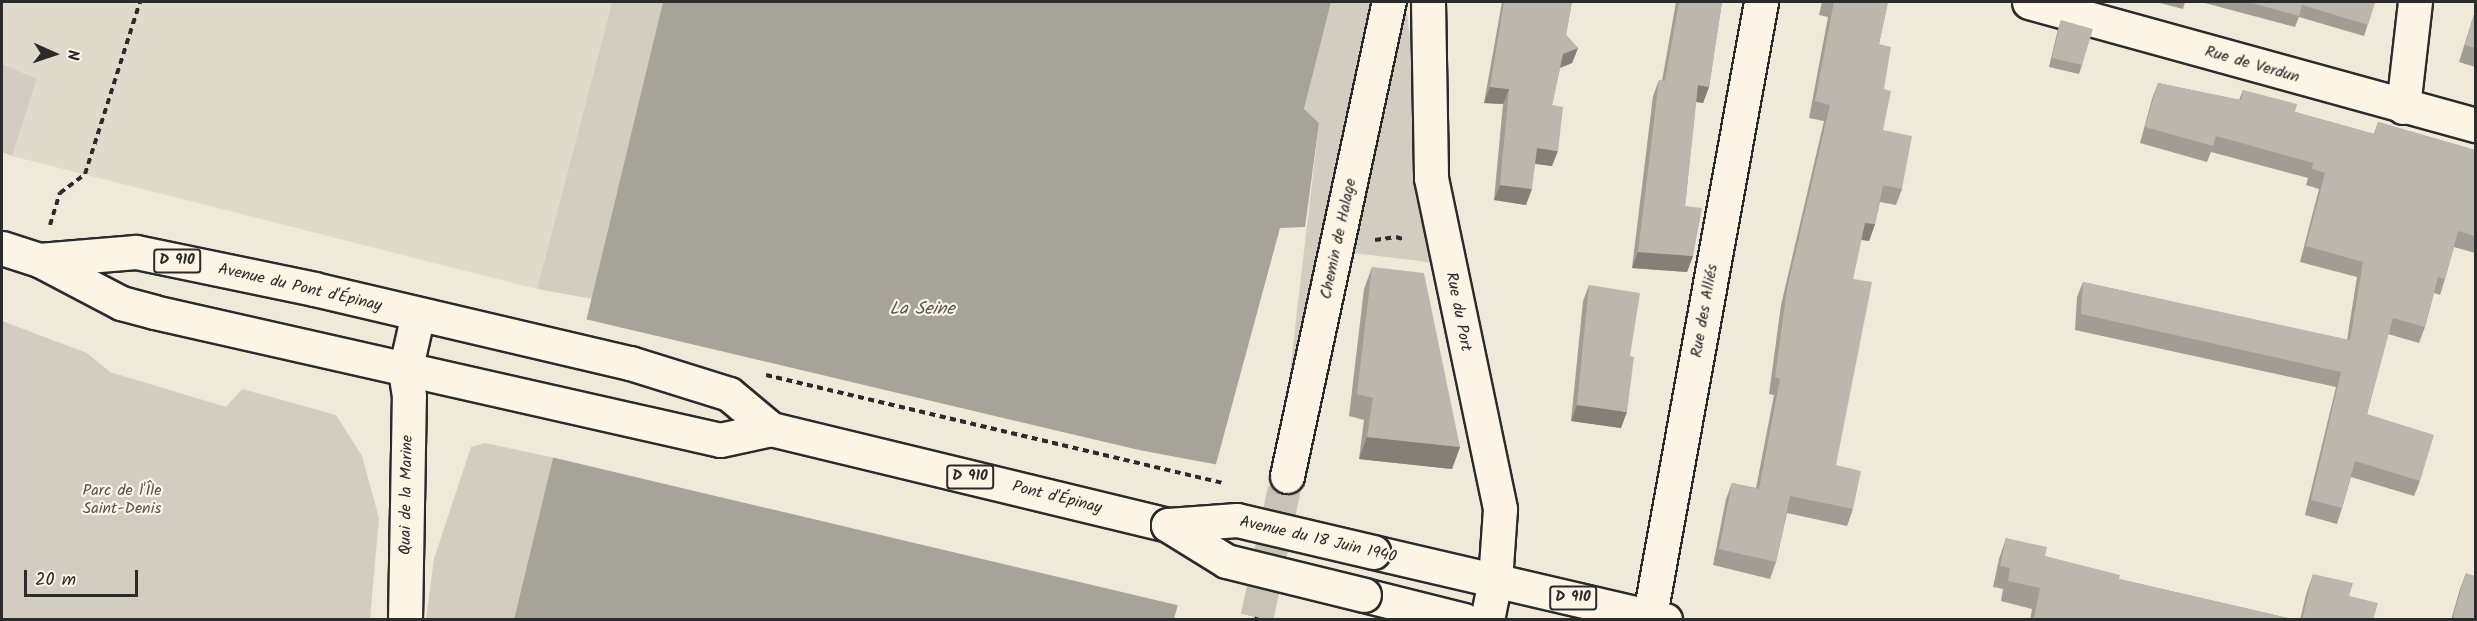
<!DOCTYPE html>
<html>
<head>
<meta charset="utf-8">
<style>
	body { margin:0 }
	#map { position:relative; width:2477px; height:621px; overflow:hidden; background:#efe9da; font-family:Kalam,sans-serif }
	div>[style] { position:absolute }
	.built>* { inset:0; background:#e0dacc }
	.green>* { inset:0; background:#d2cdc0 }
	.water>* { inset:0; background:#a6a399 }
	.pier>* { inset:0; background:#efe9da }
	.minor-tunnel>* { height:33px; margin-top:-16.5px; transform-origin:0; background:repeating-linear-gradient(90deg,#c8c3b7 0 33px,transparent 0 49px) }
	.path>* { height:4px; margin-top:-2px; transform-origin:0; background:repeating-linear-gradient(90deg,#2b2b2b 0 6px,transparent 0 10.5px) }
	.roads { filter:drop-shadow(2px 0 #2b2b2b) drop-shadow(-2px 0 #2b2b2b) drop-shadow(0 2px #2b2b2b) drop-shadow(0 -2px #2b2b2b) }
	.minor>* { height:33px; margin:-16.5px; padding:0 16.5px; transform-origin:16.5px; border-radius:16.5px; background:#fcf5e5 }
	.tertiary>* { height:33px; margin:-16.5px; padding:0 16.5px; transform-origin:16.5px; border-radius:16.5px; background:#fcf5e5 }
	.primary>* { height:33px; margin:-16.5px; padding:0 16.5px; transform-origin:16.5px; border-radius:16.5px; background:#fcf5e5 }
	.bridges { filter:drop-shadow(2px 0 #2b2b2b) drop-shadow(-2px 0 #2b2b2b) drop-shadow(0 2px #2b2b2b) drop-shadow(0 -2px #2b2b2b) }
	.primary-bridge>* { height:33px; margin:-16.5px; padding:0 16.5px; transform-origin:16.5px; border-radius:16.5px; background:#fcf5e5 }
	.wall>* { inset:0; background:#a29d94 }
	.shaded-wall>* { inset:0; background:#848078 }
	.building>* { inset:0; background:#bcb7ac }
	span { translate:-50% -50%; white-space:nowrap; text-align:center; line-height:1.15; -webkit-text-stroke:4.5px #fcf5e5; paint-order:stroke }
	.shield-label span { padding:2px 4px; background:#fcf5e5; border:2px solid; border-radius:4px; -webkit-text-stroke-width:0 }
	.shield-label { font-size:15px; color:#2b2b2b; font-weight:700 }
	.street-label { font-size:16px; color:#2b2b2b }
	.park-label { font-size:16px; color:#555450 }
	.water-label { font-size:18px; color:#565552; font-style:italic }
	.frame { position:absolute; inset:0; border:3px solid #2b2b2b; pointer-events:none }
	.north { position:absolute; left:24px; top:24px; width:60px; height:60px; -webkit-text-stroke:4px #fcf5e5; paint-order:stroke; rotate:93deg; font-size:16px; font-weight:700; line-height:24px; text-align:center; color:#2b2b2b }
	.north::after { content:''; display:block; margin:auto; width:21px; height:27px; background:#2b2b2b; clip-path:polygon(50% 0,100% 100%,50% 72%,0 100%) }
	.scale { position:absolute; left:24px; top:570px; width:114px; height:27px; box-sizing:border-box; border:3px solid #2b2b2b; border-top:0; padding-left:8px; font-size:18px; line-height:21px; white-space:nowrap; color:#2b2b2b; -webkit-text-stroke:4px #fcf5e5; paint-order:stroke }
</style>
</head>
<body>
<div id="map">
	<div class="built">
		<i style="clip-path:polygon(2px 2px,612px 2px,537px 289px,12px 156px,37px 79px,2px 64px)"></i>
	</div>
	<div class="green">
		<i style="clip-path:polygon(612px 2px,663px 2px,593px 299px,537px 289px)"></i>
		<i style="clip-path:polygon(1331px 2px,1373px 2px,1287px 397px,1319px 123px,1304px 109px)"></i>
		<i style="clip-path:polygon(1407px 12px,1435px 263px,1346px 252px,1390px 21px)"></i>
		<i style="clip-path:polygon(2px 64px,37px 79px,12px 156px,2px 152px)"></i>
		<i style="clip-path:polygon(2px 321px,87px 353px,110px 372px,226px 407px,242px 389px,336px 415px,362px 456px,379px 518px,370px 619px,2px 619px)"></i>
		<i style="clip-path:polygon(485px 443px,555px 458px,515px 619px,426px 620px,434px 559px,471px 447px)"></i>
	</div>
	<div class="water">
		<i style="clip-path:polygon(663px 2px,1331px 2px,1304px 109px,1319px 123px,1305px 227px,1280px 228px,1174px 619px,514px 620px)"></i>
	</div>
	<div class="pier">
		<i style="clip-path:polygon(585px 319px,1139px 450px,1219px 465px,1181px 606px,551px 457px)"></i>
	</div>
	<div class="minor-tunnel">
		<i style="left:1257px;top:617px;width:144px;rotate:-78deg"></i>
	</div>
	<div class="path">
		<i style="left:50px;top:225px;width:34px;rotate:-73deg"></i>
		<i style="left:60px;top:193px;width:31px;rotate:-37deg"></i>
		<i style="left:85px;top:174px;width:181px;rotate:-72.3deg"></i>
		<i style="left:1375px;top:240px;width:21px;rotate:-8deg"></i>
		<i style="left:1396px;top:237px;width:10px;rotate:17deg"></i>
		<i style="left:766px;top:375px;width:470px;rotate:13.3deg"></i>
		<i style="left:1256px;top:620px;width:3px;rotate:-72deg"></i>
	</div>
	<div class="roads">
		<div class="minor">
			<i style="left:1428px;top:2px;width:176px;rotate:89deg"></i>
			<i style="left:1431px;top:178px;width:338px;rotate:78.2deg"></i>
			<i style="left:1500px;top:509px;width:71px;rotate:94deg"></i>
			<i style="left:1495px;top:580px;width:41px;rotate:101.3deg"></i>
			<i style="left:2029px;top:2px;width:464px;rotate:15.4deg"></i>
			<i style="left:2403px;top:107px;width:106px;rotate:-83.5deg"></i>
			<i style="left:1287px;top:476px;width:485px;rotate:-77.9deg"></i>
			<i style="left:1649px;top:620px;width:628px;rotate:-79.73deg"></i>
		</div>
		<div class="tertiary">
			<i style="left:405px;top:620px;width:224px;rotate:-89deg"></i>
			<i style="left:409px;top:396px;width:25px;rotate:-99deg"></i>
		</div>
		<div class="primary">
			<i style="left:2px;top:248px;width:39px;rotate:18deg"></i>
			<i style="left:39px;top:260px;width:93px;rotate:27.7deg"></i>
			<i style="left:121px;top:303px;width:34px;rotate:15deg"></i>
			<i style="left:154px;top:312px;width:580px;rotate:12.74deg"></i>
			<i style="left:720px;top:440px;width:52px;rotate:-12.2deg"></i>
			<i style="left:771px;top:429px;width:408px;rotate:13.6deg"></i>
			<i style="left:39px;top:260px;width:97px;rotate:-4.7deg"></i>
			<i style="left:136px;top:252px;width:182px;rotate:11.7deg"></i>
			<i style="left:314px;top:289px;width:325px;rotate:13.2deg"></i>
			<i style="left:630px;top:363px;width:104px;rotate:17.4deg"></i>
			<i style="left:729px;top:394px;width:55px;rotate:39.8deg"></i>
			<i style="left:405px;top:371px;width:58px;rotate:-77.2deg"></i>
			<i style="left:1373px;top:552px;width:300px;rotate:13.1deg"></i>
			<i style="left:1364px;top:595px;width:103px;rotate:14deg"></i>
		</div>
	</div>
	<div class="bridges">
		<div class="primary-bridge">
			<i style="left:1168px;top:525px;width:68px;rotate:31.8deg"></i>
			<i style="left:1226px;top:561px;width:142px;rotate:13.8deg"></i>
			<i style="left:1168px;top:525px;width:69px;rotate:-4.1deg"></i>
			<i style="left:1237px;top:520px;width:140px;rotate:13.2deg"></i>
		</div>
	</div>
	<div class="wall">
		<i style="clip-path:polygon(1502px 2px,1572px 2px,1566px 35px,1578px 48px,1572px 63px,1560px 68px,1552px 105px,1552px 166px,1535px 164px,1526px 205px,1494px 200px,1503px 104px,1484px 103px)"></i>
		<i style="clip-path:polygon(1676px 2px,1722px 2px,1709px 87px,1703px 103px,1696px 102px,1685px 206px,1693px 256px,1687px 272px,1632px 268px,1653px 96px,1659px 80px,1662px 81px)"></i>
		<i style="clip-path:polygon(1822px 2px,1888px 2px,1879px 44px,1884px 89px,1883px 130px,1902px 189px,1896px 205px,1880px 202px,1875px 224px,1869px 241px,1861px 240px,1853px 279px,1836px 465px,1853px 509px,1847px 526px,1787px 513px,1776px 562px,1770px 579px,1713px 565px,1726px 499px,1732px 483px,1756px 488px,1774px 395px,1769px 394px,1781px 305px,1824px 121px,1809px 118px,1828px 17px,1819px 15px)"></i>
		<i style="clip-path:polygon(2156px 2px,2185px 2px,2183px 9px)"></i>
		<i style="clip-path:polygon(2201px 2px,2375px 2px,2364px 36px,2299px 17px,2295px 27px)"></i>
		<i style="clip-path:polygon(2475px 11px,2475px 67px,2459px 62px)"></i>
		<i style="clip-path:polygon(2061px 20px,2082px 65px,2079px 74px,2049px 67px,2058px 29px)"></i>
		<i style="clip-path:polygon(2158px 83px,2239px 100px,2243px 90px,2295px 112px,2374px 134px,2378px 122px,2475px 150px,2475px 253px,2454px 247px,2445px 279px,2440px 295px,2434px 293px,2425px 327px,2419px 343px,2388px 334px,2367px 414px,2420px 481px,2414px 496px,2351px 477px,2342px 508px,2337px 524px,2305px 515px,2336px 387px,2075px 330px,2077px 297px,2083px 282px,2347px 340px,2357px 277px,2300px 262px,2319px 189px,2306px 185px,2308px 178px,2211px 152px,2207px 162px,2140px 143px,2152px 99px)"></i>
		<i style="clip-path:polygon(1372px 267px,1460px 447px,1452px 469px,1359px 459px,1364px 420px,1349px 416px,1364px 289px)"></i>
		<i style="clip-path:polygon(1589px 285px,1630px 356px,1621px 428px,1571px 421px,1583px 301px)"></i>
		<i style="clip-path:polygon(2006px 538px,2045px 556px,2119px 579px,2297px 620px,2030px 620px,2032px 609px,2001px 601px,2003px 589px,1993px 587px,1999px 559px)"></i>
		<i style="clip-path:polygon(2466px 573px,2475px 620px,2451px 620px,2460px 589px)"></i>
		<i style="clip-path:polygon(2313px 574px,2349px 596px,2373px 620px,2300px 620px,2306px 595px)"></i>
	</div>
	<div class="shaded-wall">
		<i style="clip-path:polygon(1578px 48px,1572px 63px,1557px 69px,1563px 54px)"></i>
		<i style="clip-path:polygon(1698px 85px,1709px 87px,1703px 103px,1692px 101px)"></i>
		<i style="clip-path:polygon(1490px 87px,1509px 89px,1503px 104px,1484px 103px)"></i>
		<i style="clip-path:polygon(1537px 148px,1558px 151px,1552px 166px,1531px 163px)"></i>
		<i style="clip-path:polygon(1500px 185px,1532px 189px,1526px 205px,1494px 200px)"></i>
		<i style="clip-path:polygon(1865px 223px,1875px 224px,1869px 241px,1859px 239px)"></i>
		<i style="clip-path:polygon(1638px 252px,1693px 256px,1687px 272px,1632px 268px)"></i>
		<i style="clip-path:polygon(1577px 405px,1627px 412px,1621px 428px,1571px 421px)"></i>
		<i style="clip-path:polygon(1367px 437px,1460px 447px,1452px 469px,1359px 459px)"></i>
	</div>
	<div class="building">
		<i style="clip-path:polygon(1504px 2px,1572px 2px,1566px 35px,1578px 48px,1563px 54px,1552px 105px,1563px 107px,1558px 151px,1537px 148px,1532px 189px,1500px 185px,1509px 89px,1490px 87px)"></i>
		<i style="clip-path:polygon(1679px 2px,1722px 2px,1709px 87px,1698px 85px,1685px 206px,1702px 208px,1693px 256px,1638px 252px,1659px 80px,1665px 81px)"></i>
		<i style="clip-path:polygon(1834px 2px,1888px 2px,1879px 44px,1891px 47px,1884px 89px,1891px 91px,1883px 130px,1912px 136px,1902px 189px,1883px 185px,1875px 224px,1865px 223px,1853px 279px,1872px 282px,1836px 465px,1861px 471px,1853px 509px,1790px 496px,1776px 562px,1719px 549px,1732px 483px,1759px 489px,1780px 379px,1775px 377px,1787px 289px,1830px 105px,1815px 101px)"></i>
		<i style="clip-path:polygon(2248px 2px,2375px 2px,2368px 25px,2302px 5px,2299px 16px)"></i>
		<i style="clip-path:polygon(2475px 12px,2475px 48px,2465px 45px)"></i>
		<i style="clip-path:polygon(2061px 20px,2093px 29px,2082px 65px,2052px 58px)"></i>
		<i style="clip-path:polygon(2158px 83px,2241px 100px,2243px 90px,2297px 104px,2295px 112px,2375px 134px,2378px 122px,2475px 150px,2475px 236px,2458px 231px,2445px 279px,2438px 277px,2425px 327px,2393px 318px,2367px 414px,2434px 435px,2420px 481px,2355px 461px,2342px 508px,2311px 500px,2341px 372px,2081px 314px,2083px 282px,2350px 340px,2363px 262px,2306px 246px,2325px 173px,2312px 169px,2313px 163px,2216px 136px,2213px 146px,2145px 127px)"></i>
		<i style="clip-path:polygon(1372px 267px,1424px 273px,1460px 447px,1367px 437px,1373px 398px,1357px 394px)"></i>
		<i style="clip-path:polygon(1589px 285px,1640px 293px,1630px 356px,1634px 357px,1627px 412px,1577px 405px)"></i>
		<i style="clip-path:polygon(2006px 538px,2047px 547px,2045px 556px,2120px 575px,2119px 579px,2297px 620px,2042px 620px,2034px 618px,2040px 588px,2008px 581px,2010px 568px,2000px 566px)"></i>
		<i style="clip-path:polygon(2466px 573px,2475px 576px,2475px 620px,2461px 620px,2453px 617px)"></i>
		<i style="clip-path:polygon(2313px 574px,2353px 583px,2349px 596px,2378px 603px,2373px 620px,2302px 620px)"></i>
	</div>
	<div class="shield-label">
		<span style="left:177px;top:261px">D 910</span>
		<span style="left:970px;top:477px">D 910</span>
		<span style="left:1573px;top:598px">D 910</span>
	</div>
	<div class="street-label">
		<span style="left:2252px;top:65px;rotate:16deg">Rue de Verdun</span>
		<span style="left:1339px;top:239px;rotate:-78deg">Chemin de Halage</span>
		<span style="left:300px;top:288px;rotate:13deg">Avenue du Pont d'Épinay</span>
		<span style="left:1705px;top:311px;rotate:-80deg">Rue des Alliés</span>
		<span style="left:1458px;top:312px;rotate:79deg">Rue du Port</span>
		<span style="left:407px;top:495px;rotate:-89deg">Quai de la Marine</span>
		<span style="left:1057px;top:498px;rotate:14deg">Pont d'Épinay</span>
		<span style="left:1318px;top:540px;rotate:13deg">Avenue du 18 Juin 1940</span>
	</div>
	<div class="park-label">
		<span style="left:122px;top:500px">Parc de l'Île<br>Saint-Denis</span>
	</div>
	<div class="water-label">
		<span style="left:922px;top:310px">La Seine</span>
	</div>
	<div class="frame"></div>
	<div class="north">N</div>
	<div class="scale">20 m</div>
</div>
</body>
</html>
